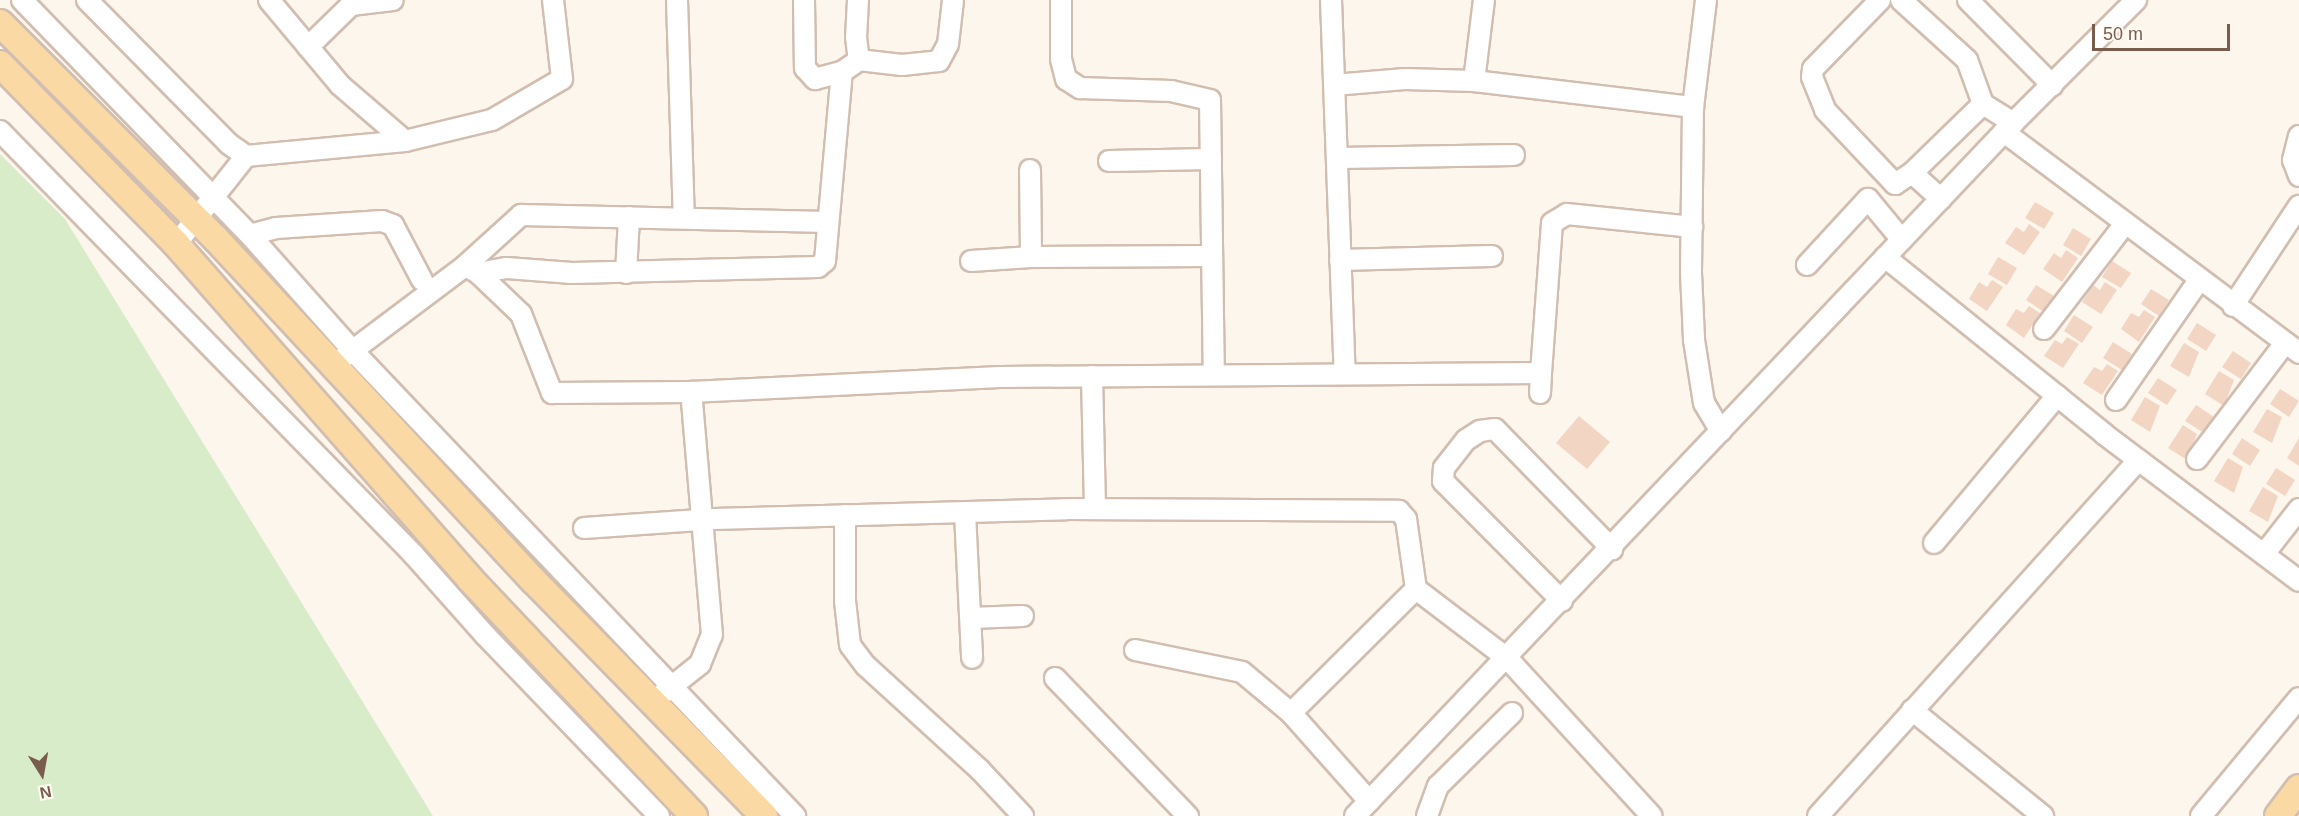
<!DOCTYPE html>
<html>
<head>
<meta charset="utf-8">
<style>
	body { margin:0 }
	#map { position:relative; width:2299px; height:816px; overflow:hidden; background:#fdf6ec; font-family:Arial,sans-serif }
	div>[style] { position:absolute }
	.green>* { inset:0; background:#d8ecc9 }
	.building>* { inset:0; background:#f3d5c3 }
	.roads { filter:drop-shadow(2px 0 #d1beb0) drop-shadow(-2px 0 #d1beb0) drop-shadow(0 2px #d1beb0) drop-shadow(0 -2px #d1beb0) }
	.minor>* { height:20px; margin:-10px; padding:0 10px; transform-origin:10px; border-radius:10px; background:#fff }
	.major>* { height:26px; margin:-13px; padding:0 13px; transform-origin:13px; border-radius:13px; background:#fbd9a5 }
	span { translate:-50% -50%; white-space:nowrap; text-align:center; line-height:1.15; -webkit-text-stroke:5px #fffaf3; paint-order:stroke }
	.north { position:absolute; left:12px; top:744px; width:60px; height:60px; -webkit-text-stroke:4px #fffaf3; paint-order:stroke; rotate:169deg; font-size:16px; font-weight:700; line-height:24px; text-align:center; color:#7a5c4d }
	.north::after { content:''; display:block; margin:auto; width:21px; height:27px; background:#7a5c4d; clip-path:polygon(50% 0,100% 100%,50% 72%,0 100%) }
	.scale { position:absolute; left:2092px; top:24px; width:138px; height:27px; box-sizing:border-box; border:3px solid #7a5c4d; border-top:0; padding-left:8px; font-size:18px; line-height:21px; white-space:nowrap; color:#7a5c4d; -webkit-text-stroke:4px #fffaf3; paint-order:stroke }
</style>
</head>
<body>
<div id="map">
	<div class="green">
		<i style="clip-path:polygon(0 154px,65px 219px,433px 816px,0 816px)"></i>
	</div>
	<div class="building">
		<i style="clip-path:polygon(2035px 202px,2054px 213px,2044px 229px,2025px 218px)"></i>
		<i style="clip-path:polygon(2029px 224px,2040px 232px,2024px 255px,2005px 243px,2016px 227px,2024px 232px)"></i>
		<i style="clip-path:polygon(2073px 228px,2091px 239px,2081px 256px,2063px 245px)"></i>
		<i style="clip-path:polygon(2066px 250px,2078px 258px,2062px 282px,2043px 269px,2054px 253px,2061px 258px)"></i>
		<i style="clip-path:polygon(1998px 257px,2017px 268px,2007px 285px,1988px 274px)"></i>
		<i style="clip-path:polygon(2112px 261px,2131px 273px,2121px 288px,2102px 277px)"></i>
		<i style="clip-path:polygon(1992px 280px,2003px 287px,1987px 311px,1969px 299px,1979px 282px,1987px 287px)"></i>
		<i style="clip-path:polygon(2105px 282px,2117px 290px,2101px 314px,2082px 302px,2093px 285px,2100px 290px)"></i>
		<i style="clip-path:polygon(2036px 285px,2054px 296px,2044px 312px,2026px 300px)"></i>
		<i style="clip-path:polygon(2151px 289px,2169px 300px,2159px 316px,2141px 304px)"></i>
		<i style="clip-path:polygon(2029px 306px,2040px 313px,2024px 338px,2006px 325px,2016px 309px,2024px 313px)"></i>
		<i style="clip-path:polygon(2144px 310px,2155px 317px,2139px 342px,2121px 329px,2131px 313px,2139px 317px)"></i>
		<i style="clip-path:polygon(2074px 315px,2093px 327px,2082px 343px,2064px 331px)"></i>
		<i style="clip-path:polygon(2197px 323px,2216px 335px,2206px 351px,2187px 339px)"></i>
		<i style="clip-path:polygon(2067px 337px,2079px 344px,2063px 368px,2044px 356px,2055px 340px,2062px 344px)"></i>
		<i style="clip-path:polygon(2113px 342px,2132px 354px,2122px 370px,2103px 358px)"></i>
		<i style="clip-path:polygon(2184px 343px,2199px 352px,2189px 377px,2170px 366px)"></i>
		<i style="clip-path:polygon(2233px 351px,2251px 363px,2241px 379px,2222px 367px)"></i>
		<i style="clip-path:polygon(2107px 364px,2118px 371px,2102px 395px,2083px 383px,2094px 367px,2102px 371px)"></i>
		<i style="clip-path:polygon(2219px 371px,2234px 380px,2224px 406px,2205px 394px)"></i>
		<i style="clip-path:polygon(2158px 378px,2177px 390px,2167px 405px,2148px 393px)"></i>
		<i style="clip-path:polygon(2280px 389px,2299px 401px,2289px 417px,2270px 404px)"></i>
		<i style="clip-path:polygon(2145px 397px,2160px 406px,2150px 432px,2131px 420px)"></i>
		<i style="clip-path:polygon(2196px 405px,2214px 417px,2204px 433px,2185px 421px)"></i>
		<i style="clip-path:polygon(2267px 409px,2282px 417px,2272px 443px,2253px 432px)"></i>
		<i style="clip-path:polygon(1579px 416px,1610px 442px,1587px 469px,1556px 443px)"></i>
		<i style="clip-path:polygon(2183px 425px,2197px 434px,2187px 460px,2168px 448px)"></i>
		<i style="clip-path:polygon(2242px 438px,2260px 450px,2250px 466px,2232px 454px)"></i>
		<i style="clip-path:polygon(2299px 438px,2299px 466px,2287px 458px)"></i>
		<i style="clip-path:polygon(2228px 458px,2243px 467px,2234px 493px,2214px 481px)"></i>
		<i style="clip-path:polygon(2276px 468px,2295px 480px,2285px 496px,2266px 484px)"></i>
		<i style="clip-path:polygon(2263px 487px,2278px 496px,2268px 522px,2249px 511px)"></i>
	</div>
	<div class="roads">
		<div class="minor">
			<i style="left:22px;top:0;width:327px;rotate:45.9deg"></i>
			<i style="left:250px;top:235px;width:155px;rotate:48.4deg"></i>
			<i style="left:353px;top:351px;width:642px;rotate:46.45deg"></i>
			<i style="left:87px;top:0;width:202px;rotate:45.4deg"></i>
			<i style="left:229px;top:144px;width:21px;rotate:35deg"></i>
			<i style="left:269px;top:0;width:111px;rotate:50.1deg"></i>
			<i style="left:340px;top:85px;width:86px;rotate:40.7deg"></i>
			<i style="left:677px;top:0;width:218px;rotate:88.2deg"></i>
			<i style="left:804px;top:0;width:68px;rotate:89.2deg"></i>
			<i style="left:805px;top:68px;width:15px;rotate:48deg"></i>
			<i style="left:815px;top:79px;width:28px;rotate:-15deg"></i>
			<i style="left:842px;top:72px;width:21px;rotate:-35deg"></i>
			<i style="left:859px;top:60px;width:43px;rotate:6.6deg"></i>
			<i style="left:902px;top:65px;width:37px;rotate:-6deg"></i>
			<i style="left:939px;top:61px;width:19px;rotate:-62deg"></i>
			<i style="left:948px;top:44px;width:44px;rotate:-83.5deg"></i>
			<i style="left:858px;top:0;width:37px;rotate:93deg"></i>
			<i style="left:856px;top:37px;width:23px;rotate:83deg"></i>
			<i style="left:1061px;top:0;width:59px;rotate:90deg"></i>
			<i style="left:1061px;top:59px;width:21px;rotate:76deg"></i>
			<i style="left:1066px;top:79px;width:17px;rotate:33deg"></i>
			<i style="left:1080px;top:88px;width:91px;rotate:1.9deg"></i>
			<i style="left:1171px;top:91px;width:40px;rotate:13deg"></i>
			<i style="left:1210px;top:100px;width:274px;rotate:89.2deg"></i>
			<i style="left:1331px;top:0;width:373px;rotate:87.9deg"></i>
			<i style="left:1706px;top:0;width:108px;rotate:96.9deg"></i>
			<i style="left:1693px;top:107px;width:166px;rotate:90.7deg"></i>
			<i style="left:1691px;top:273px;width:67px;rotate:87.4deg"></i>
			<i style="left:1694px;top:340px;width:64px;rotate:81deg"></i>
			<i style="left:1704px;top:403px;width:33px;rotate:59deg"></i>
			<i style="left:1880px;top:0;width:96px;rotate:134.2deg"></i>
			<i style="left:1813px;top:69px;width:8px;rotate:97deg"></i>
			<i style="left:1812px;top:77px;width:35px;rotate:68deg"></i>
			<i style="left:1825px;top:110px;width:102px;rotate:46.6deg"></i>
			<i style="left:1895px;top:184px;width:20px;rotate:-33deg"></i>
			<i style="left:1901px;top:0;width:89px;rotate:42.3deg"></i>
			<i style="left:1967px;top:60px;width:47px;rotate:70deg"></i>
			<i style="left:1983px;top:104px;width:36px;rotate:32deg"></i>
			<i style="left:1968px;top:0;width:120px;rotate:45.3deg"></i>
			<i style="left:351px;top:5px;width:42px;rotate:-6.8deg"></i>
			<i style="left:308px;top:47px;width:60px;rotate:-44.3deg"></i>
			<i style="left:351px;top:5px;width:5px;rotate:-90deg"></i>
			<i style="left:1474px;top:81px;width:82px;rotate:-83deg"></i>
			<i style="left:1334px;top:85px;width:71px;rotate:-4.8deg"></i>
			<i style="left:1405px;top:79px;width:69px;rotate:1.7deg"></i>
			<i style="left:1474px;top:81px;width:221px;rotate:6.8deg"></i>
			<i style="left:0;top:131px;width:593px;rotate:45.68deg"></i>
			<i style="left:414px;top:555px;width:107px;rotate:48.4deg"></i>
			<i style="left:485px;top:635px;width:251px;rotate:46.1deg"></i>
			<i style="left:2004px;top:132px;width:369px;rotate:36.8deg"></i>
			<i style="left:2299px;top:136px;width:25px;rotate:104deg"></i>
			<i style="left:2293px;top:160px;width:17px;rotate:69deg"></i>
			<i style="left:1339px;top:158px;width:175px;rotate:-1deg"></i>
			<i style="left:1109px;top:161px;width:102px;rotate:-1.1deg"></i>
			<i style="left:1030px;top:170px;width:87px;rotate:89.3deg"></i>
			<i style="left:1031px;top:257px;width:181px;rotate:-0.3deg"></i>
			<i style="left:1941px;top:199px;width:39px;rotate:-138deg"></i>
			<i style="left:1912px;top:173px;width:99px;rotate:-44.2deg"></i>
			<i style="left:250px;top:235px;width:27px;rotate:-15deg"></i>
			<i style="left:276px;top:228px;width:106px;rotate:-3.8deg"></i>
			<i style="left:382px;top:221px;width:12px;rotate:20deg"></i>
			<i style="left:393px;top:225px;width:62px;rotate:62.2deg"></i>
			<i style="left:176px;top:244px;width:112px;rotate:-51.5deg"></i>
			<i style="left:246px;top:156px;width:160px;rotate:-5.4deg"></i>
			<i style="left:405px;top:141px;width:89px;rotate:-13.6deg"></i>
			<i style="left:492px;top:120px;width:81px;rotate:-30.4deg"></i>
			<i style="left:562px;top:79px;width:80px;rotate:-96.5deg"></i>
			<i style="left:1885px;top:257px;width:282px;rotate:38.9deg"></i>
			<i style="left:2104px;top:434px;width:244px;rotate:37deg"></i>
			<i style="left:1340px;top:260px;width:152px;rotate:-1.5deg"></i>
			<i style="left:971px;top:261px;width:60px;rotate:-3.8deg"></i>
			<i style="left:1807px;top:265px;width:90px;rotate:-47.3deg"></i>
			<i style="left:1868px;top:199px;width:53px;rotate:50.3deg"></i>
			<i style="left:465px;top:266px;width:15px;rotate:28deg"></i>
			<i style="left:478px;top:273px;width:29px;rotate:-10deg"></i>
			<i style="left:507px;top:268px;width:65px;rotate:4.4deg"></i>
			<i style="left:572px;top:273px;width:246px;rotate:-1.4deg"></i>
			<i style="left:818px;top:267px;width:9px;rotate:-41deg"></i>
			<i style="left:825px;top:261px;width:190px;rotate:-84.9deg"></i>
			<i style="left:478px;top:273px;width:59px;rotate:43.6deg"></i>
			<i style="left:521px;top:314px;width:85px;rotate:68.6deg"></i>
			<i style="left:552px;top:393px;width:139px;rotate:-0.4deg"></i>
			<i style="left:691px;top:392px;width:309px;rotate:-2.8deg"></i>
			<i style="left:1000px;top:377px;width:541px;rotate:-0.42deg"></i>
			<i style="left:1541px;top:373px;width:150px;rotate:-85.8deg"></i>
			<i style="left:1552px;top:223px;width:17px;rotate:-31deg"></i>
			<i style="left:1567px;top:214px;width:126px;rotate:5.9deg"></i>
			<i style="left:626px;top:273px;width:56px;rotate:-86.9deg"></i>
			<i style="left:2233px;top:306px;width:120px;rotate:-56.6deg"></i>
			<i style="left:2044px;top:329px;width:131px;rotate:-52.4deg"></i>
			<i style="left:344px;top:357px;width:151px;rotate:-36.9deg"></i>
			<i style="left:465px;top:266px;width:76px;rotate:-42.3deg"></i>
			<i style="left:521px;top:215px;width:307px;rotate:1.3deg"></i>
			<i style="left:1092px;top:376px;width:133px;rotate:88.7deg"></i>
			<i style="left:1540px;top:393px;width:20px;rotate:-87deg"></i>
			<i style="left:2116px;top:400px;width:146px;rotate:-55.3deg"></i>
			<i style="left:2197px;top:459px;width:146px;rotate:-52.8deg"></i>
			<i style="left:965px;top:513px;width:145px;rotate:87.2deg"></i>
			<i style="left:845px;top:515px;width:86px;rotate:90deg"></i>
			<i style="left:845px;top:601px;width:44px;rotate:83.5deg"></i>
			<i style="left:850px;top:645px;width:25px;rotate:53deg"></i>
			<i style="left:865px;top:665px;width:156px;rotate:42.4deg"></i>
			<i style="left:980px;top:770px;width:63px;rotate:46.9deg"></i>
			<i style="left:584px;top:528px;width:130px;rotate:-4deg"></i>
			<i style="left:714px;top:519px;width:353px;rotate:-1.6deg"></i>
			<i style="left:1067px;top:509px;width:332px;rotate:0.3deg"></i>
			<i style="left:1399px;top:511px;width:11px;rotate:49deg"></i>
			<i style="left:1406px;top:519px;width:71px;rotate:81.9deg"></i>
			<i style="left:1416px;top:589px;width:114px;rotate:37.2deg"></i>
			<i style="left:1507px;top:658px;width:214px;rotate:47.5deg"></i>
			<i style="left:1934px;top:543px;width:192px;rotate:-50.1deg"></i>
			<i style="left:2264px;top:554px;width:57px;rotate:-52.1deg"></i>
			<i style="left:1562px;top:601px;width:169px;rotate:-134.8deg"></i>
			<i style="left:1443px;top:481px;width:13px;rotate:-86deg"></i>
			<i style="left:1444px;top:468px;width:36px;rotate:-52deg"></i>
			<i style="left:1466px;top:440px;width:17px;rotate:-33deg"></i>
			<i style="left:1480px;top:431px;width:15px;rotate:-8deg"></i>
			<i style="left:1495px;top:429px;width:168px;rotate:45.7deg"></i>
			<i style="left:971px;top:618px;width:52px;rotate:-2.2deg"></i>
			<i style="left:1135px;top:650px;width:109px;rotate:11.6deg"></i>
			<i style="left:1242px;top:672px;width:64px;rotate:39.9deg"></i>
			<i style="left:1291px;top:713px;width:118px;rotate:48.4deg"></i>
			<i style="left:1055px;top:678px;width:192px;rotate:46.1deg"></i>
			<i style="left:661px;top:695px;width:50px;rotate:-38.5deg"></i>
			<i style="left:700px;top:664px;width:31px;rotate:-68deg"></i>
			<i style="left:712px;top:635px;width:244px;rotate:-94.9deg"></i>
			<i style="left:1912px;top:710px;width:169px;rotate:39deg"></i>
			<i style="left:1291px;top:713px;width:176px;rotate:-44.8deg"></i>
			<i style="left:1355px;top:816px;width:943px;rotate:-46.5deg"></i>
			<i style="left:2004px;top:132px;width:187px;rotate:-45deg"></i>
			<i style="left:1427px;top:816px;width:32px;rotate:-70deg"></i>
			<i style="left:1438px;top:786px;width:104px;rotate:-44.6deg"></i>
			<i style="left:1818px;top:816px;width:479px;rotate:-48deg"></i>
			<i style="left:2201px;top:816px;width:153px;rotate:-50.3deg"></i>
		</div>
		<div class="major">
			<i style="left:0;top:23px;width:305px;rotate:45deg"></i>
			<i style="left:216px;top:239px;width:467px;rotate:47.1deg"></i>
			<i style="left:534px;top:581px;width:329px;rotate:45.6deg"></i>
			<i style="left:0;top:64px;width:252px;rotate:45.6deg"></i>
			<i style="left:176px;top:244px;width:446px;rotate:48.7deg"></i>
			<i style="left:470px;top:579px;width:326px;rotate:46.6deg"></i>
			<i style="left:2278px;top:816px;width:35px;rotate:-53deg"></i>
		</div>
	</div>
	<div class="north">N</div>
	<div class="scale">50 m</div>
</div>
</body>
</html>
